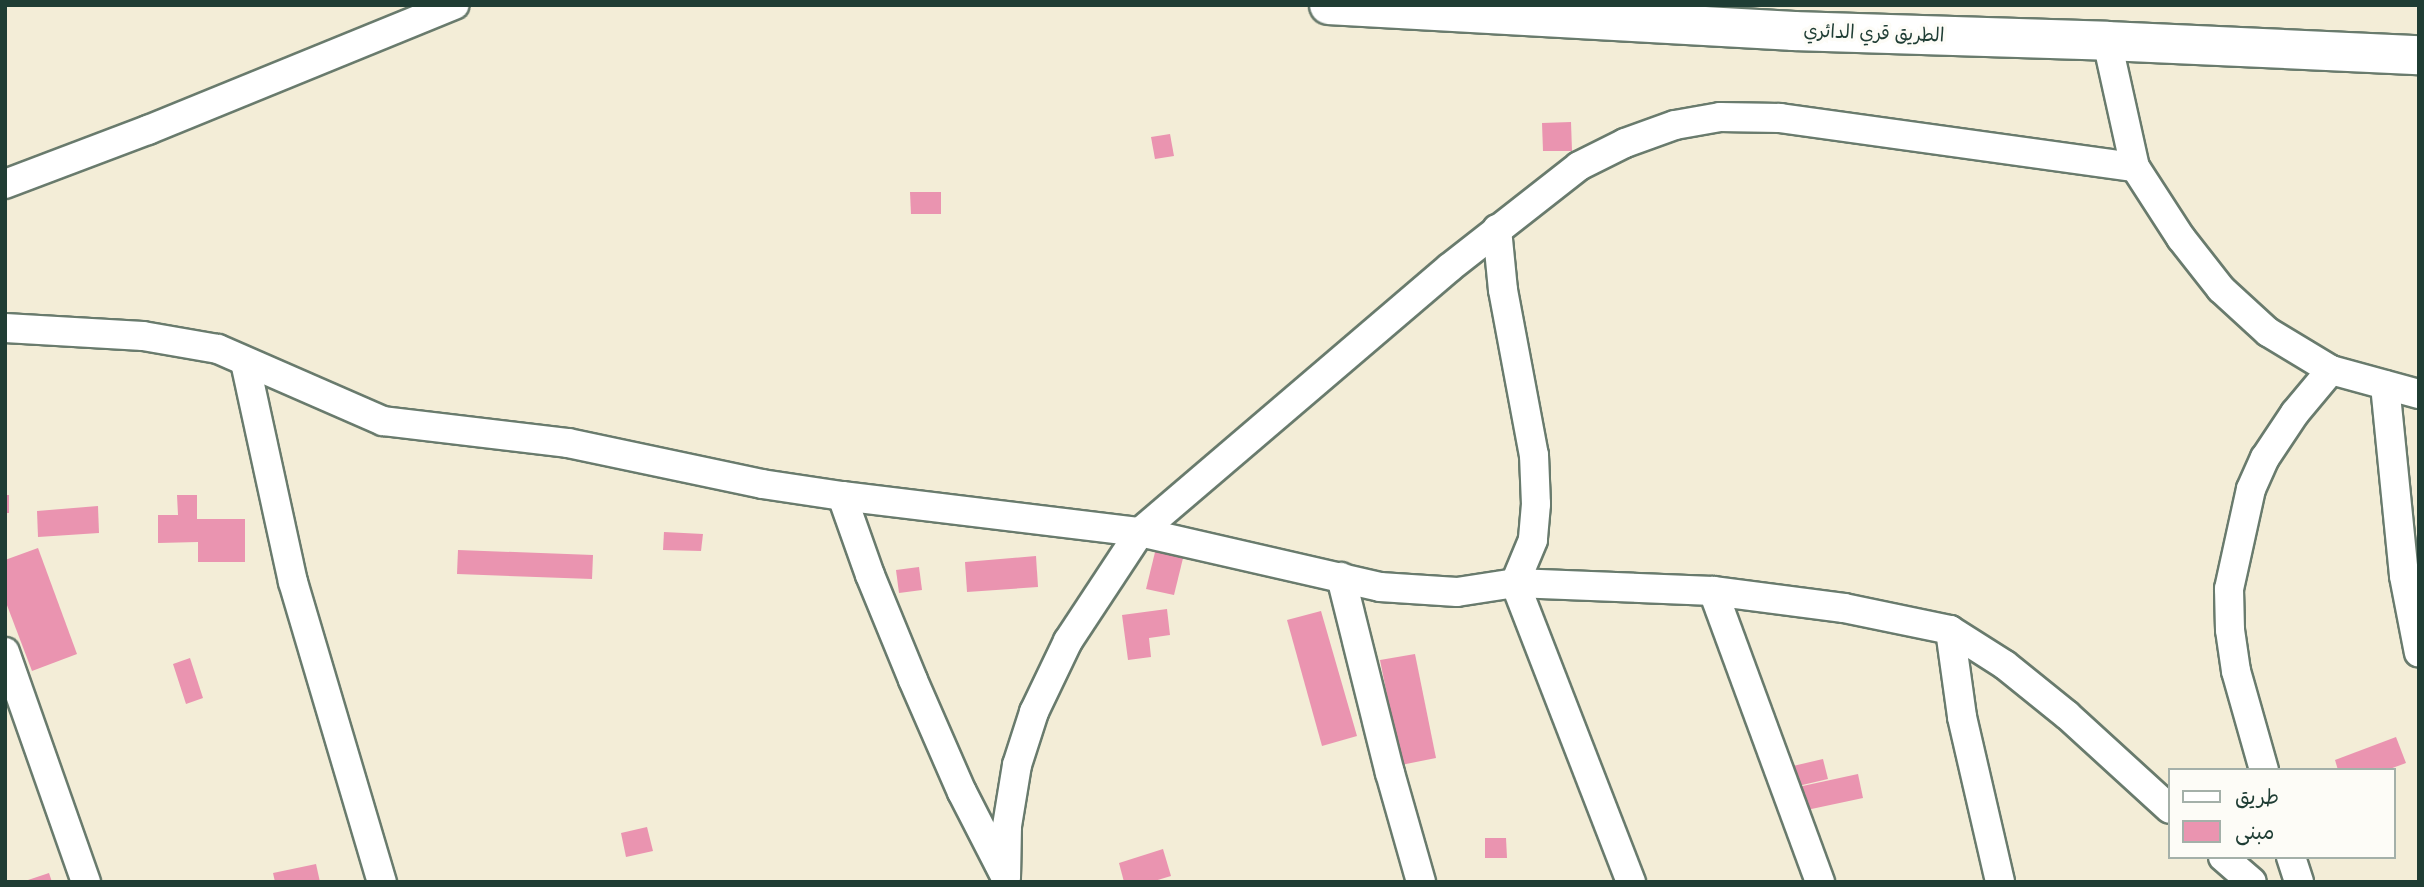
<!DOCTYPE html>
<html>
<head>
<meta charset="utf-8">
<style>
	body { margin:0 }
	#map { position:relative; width:2424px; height:887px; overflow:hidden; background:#f3edd7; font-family:Sriracha,"Playpen Sans Arabic",sans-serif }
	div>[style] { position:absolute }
	.building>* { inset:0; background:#ea94b0 }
	.roads { filter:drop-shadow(2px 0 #697b6d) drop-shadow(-2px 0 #697b6d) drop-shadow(0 2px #697b6d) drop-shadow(0 -2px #697b6d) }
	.minor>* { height:28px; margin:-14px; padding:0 14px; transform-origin:14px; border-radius:14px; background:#fff }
	.trunk>* { height:38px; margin:-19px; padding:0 19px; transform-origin:19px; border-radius:19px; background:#fff }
	span { translate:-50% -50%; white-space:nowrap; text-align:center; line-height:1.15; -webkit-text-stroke:7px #fdfcf7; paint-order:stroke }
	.street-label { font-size:19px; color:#1f3d34 }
	.frame { position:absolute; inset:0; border:7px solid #1f3d34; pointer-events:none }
	.legend { position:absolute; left:2168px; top:768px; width:228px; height:91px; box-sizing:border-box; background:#fdfcf7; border:2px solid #a4b0a9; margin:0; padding:9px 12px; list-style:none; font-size:21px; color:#1f3d34 }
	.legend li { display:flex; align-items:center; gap:14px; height:35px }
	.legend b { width:35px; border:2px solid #a4b0a9 }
</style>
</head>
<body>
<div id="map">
	<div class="building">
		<i style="clip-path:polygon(1571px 122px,1572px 151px,1543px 151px,1542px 123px)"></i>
		<i style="clip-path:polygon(1170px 134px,1174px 156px,1155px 159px,1151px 137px)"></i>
		<i style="clip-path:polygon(910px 192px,941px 192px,941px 214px,911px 214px)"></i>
		<i style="clip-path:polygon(5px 495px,9px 495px,9px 513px,5px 513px)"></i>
		<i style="clip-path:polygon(177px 495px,197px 495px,197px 519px,245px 519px,245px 562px,198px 562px,198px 542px,158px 543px,158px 515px,178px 515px)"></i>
		<i style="clip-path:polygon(98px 506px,99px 533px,38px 537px,37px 511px)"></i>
		<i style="clip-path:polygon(664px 532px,703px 534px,701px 551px,663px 550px)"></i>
		<i style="clip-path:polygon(1157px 544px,1185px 550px,1174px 595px,1146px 589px)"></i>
		<i style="clip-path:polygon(38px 548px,77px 654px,32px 671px,5px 600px,5px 560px)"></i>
		<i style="clip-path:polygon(458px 550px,593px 555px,592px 579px,457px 574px)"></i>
		<i style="clip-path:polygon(1036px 556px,1038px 587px,967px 592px,965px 562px)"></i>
		<i style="clip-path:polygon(919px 567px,922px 590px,899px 593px,896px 570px)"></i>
		<i style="clip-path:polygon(1167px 609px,1170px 635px,1149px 638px,1151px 657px,1128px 660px,1122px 615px)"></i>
		<i style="clip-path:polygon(1321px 611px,1357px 736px,1322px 746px,1287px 620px)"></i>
		<i style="clip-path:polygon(1415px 654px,1436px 758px,1401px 765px,1380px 660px)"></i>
		<i style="clip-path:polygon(190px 658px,203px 698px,186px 704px,173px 664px)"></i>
		<i style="clip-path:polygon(2396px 737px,2406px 763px,2387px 770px,2338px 770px,2335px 760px)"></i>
		<i style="clip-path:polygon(1823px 759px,1828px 779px,1798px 786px,1793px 766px)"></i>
		<i style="clip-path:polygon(1858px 774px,1863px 798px,1802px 811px,1798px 787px)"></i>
		<i style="clip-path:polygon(647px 827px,653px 851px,626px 857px,621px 833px)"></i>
		<i style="clip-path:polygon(1485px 838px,1506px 838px,1507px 858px,1485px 858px)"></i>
		<i style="clip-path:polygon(1163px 849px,1171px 876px,1151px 882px,1124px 882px,1119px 863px)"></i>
		<i style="clip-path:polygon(316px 864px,320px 882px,275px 882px,273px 873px)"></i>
		<i style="clip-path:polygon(49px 873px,52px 882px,25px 882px,25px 881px)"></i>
	</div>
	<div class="roads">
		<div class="minor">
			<i style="left:2107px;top:41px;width:129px;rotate:77.5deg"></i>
			<i style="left:2135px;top:167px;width:85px;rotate:57.1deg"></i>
			<i style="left:2181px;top:238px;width:65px;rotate:51.9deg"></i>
			<i style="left:2221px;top:289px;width:64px;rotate:42.5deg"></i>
			<i style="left:2268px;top:332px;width:74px;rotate:31.1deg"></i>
			<i style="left:2331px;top:370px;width:91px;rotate:15.3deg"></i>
			<i style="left:5px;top:184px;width:153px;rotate:-20.7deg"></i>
			<i style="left:148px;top:130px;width:331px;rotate:-22.2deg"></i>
			<i style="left:1497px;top:229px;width:61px;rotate:84.4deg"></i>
			<i style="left:1503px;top:290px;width:168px;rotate:79.4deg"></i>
			<i style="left:1534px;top:455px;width:49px;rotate:87.7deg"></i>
			<i style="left:1536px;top:504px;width:36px;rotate:95deg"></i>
			<i style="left:1533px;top:540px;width:47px;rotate:112.7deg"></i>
			<i style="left:1515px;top:583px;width:321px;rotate:68.8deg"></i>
			<i style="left:5px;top:328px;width:138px;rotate:3.3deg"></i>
			<i style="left:143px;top:336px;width:76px;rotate:9.8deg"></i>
			<i style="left:218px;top:349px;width:180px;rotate:23.6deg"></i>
			<i style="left:383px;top:421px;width:186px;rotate:6.8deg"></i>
			<i style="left:568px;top:443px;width:198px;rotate:11.9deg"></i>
			<i style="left:762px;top:484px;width:81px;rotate:8.5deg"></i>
			<i style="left:842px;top:496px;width:300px;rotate:6.9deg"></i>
			<i style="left:1140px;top:532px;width:246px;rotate:12.9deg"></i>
			<i style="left:1380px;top:587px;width:77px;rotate:3.7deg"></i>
			<i style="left:1457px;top:592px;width:59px;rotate:-8.8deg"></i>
			<i style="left:1515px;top:583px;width:198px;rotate:2.3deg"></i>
			<i style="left:1713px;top:591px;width:132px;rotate:7.4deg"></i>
			<i style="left:1844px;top:608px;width:108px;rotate:11.7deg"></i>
			<i style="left:1950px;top:630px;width:65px;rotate:32.5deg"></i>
			<i style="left:2005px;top:665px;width:80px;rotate:38.9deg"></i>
			<i style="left:2067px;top:715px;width:139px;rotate:42.4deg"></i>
			<i style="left:245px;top:362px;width:225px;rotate:77.7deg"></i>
			<i style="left:293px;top:582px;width:313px;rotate:73.5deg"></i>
			<i style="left:2385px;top:385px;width:192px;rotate:84.3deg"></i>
			<i style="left:2404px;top:576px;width:78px;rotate:79deg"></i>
			<i style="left:842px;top:496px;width:84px;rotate:70.5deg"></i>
			<i style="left:870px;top:575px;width:113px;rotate:67.7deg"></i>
			<i style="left:913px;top:680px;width:122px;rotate:66.4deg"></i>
			<i style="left:962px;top:792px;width:94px;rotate:62.9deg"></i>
			<i style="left:1341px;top:577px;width:202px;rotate:76deg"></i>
			<i style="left:1390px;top:773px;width:113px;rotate:74.1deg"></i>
			<i style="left:1713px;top:591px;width:310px;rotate:69.8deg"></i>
			<i style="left:1950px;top:630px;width:88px;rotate:82.1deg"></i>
			<i style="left:1962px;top:717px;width:169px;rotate:77deg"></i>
			<i style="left:5px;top:652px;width:244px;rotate:70.6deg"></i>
			<i style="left:2264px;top:770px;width:103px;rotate:-105.8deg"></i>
			<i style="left:2236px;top:671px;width:41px;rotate:-98.3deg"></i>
			<i style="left:2230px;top:630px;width:41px;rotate:-91.4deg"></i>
			<i style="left:2229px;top:589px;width:102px;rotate:-77.6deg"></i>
			<i style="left:2251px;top:489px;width:34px;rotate:-66deg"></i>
			<i style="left:2265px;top:458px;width:54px;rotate:-56.3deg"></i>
			<i style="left:2295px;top:413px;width:56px;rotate:-50.1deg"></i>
			<i style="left:2223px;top:857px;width:38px;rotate:41deg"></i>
			<i style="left:2291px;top:857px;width:26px;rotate:72deg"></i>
			<i style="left:1006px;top:878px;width:52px;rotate:-88.9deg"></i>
			<i style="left:1007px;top:826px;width:62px;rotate:-80.7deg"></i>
			<i style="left:1017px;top:765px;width:56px;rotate:-72.2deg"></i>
			<i style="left:1034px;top:712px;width:79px;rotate:-64.4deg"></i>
			<i style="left:1068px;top:641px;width:131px;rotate:-56.6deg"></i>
			<i style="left:1140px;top:532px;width:406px;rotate:-40.5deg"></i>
			<i style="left:1449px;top:268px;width:165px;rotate:-38.1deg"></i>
			<i style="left:1579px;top:166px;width:51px;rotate:-26.6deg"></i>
			<i style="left:1625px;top:143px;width:53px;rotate:-19.8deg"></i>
			<i style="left:1675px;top:125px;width:46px;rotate:-10.1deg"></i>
			<i style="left:1720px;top:117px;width:60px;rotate:1deg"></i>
			<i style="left:1780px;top:118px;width:358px;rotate:7.9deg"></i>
		</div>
		<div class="trunk">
			<i style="left:1329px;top:5px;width:465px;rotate:3.2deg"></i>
			<i style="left:1793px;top:31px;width:314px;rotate:1.8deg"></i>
			<i style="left:2107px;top:41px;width:312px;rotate:2.6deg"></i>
		</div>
	</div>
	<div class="street-label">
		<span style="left:1874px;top:33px;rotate:2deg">الطريق قري الدائري</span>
	</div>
	<div class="frame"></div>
	<ul class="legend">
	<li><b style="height:9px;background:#fff"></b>طريق</li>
	<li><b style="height:19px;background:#ea94b0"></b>مبنى</li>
	</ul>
</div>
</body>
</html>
